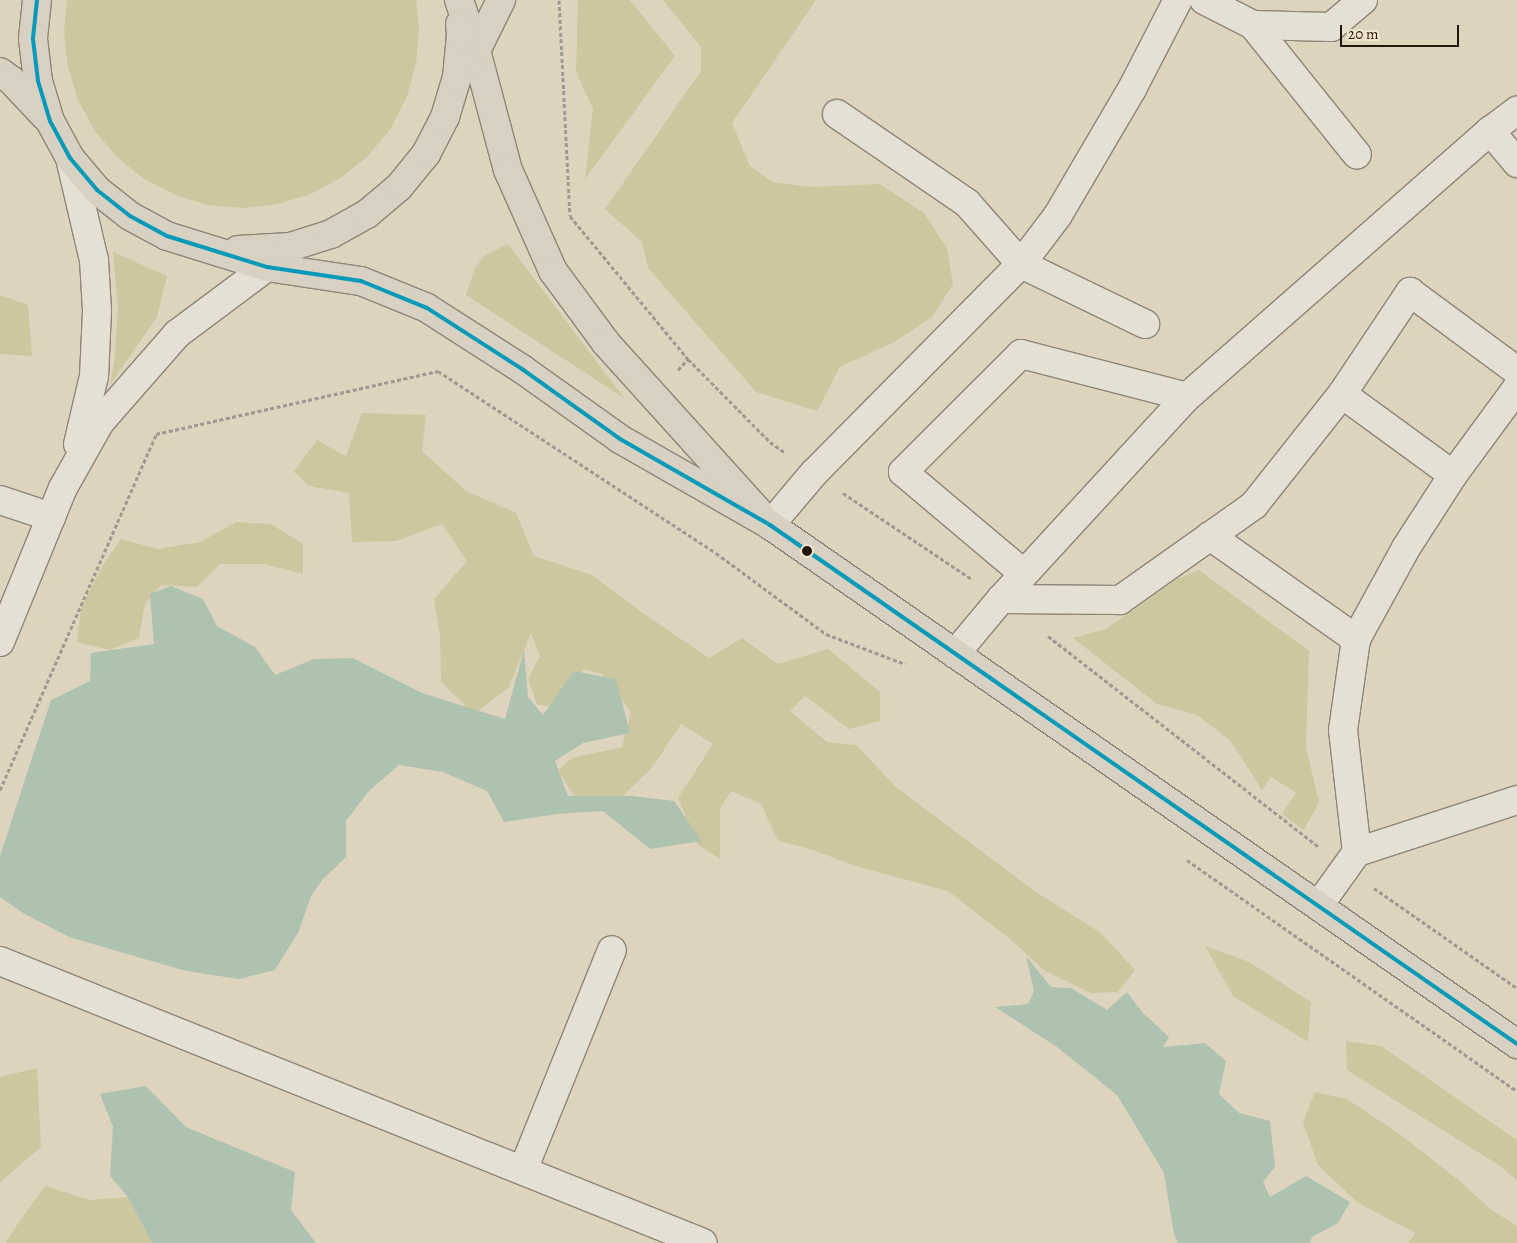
<!DOCTYPE html>
<html>
<head>
<meta charset="utf-8">
<style>
	body { margin:0 }
	#map { position:relative; width:1517px; height:1243px; overflow:hidden; background:#ded4bd; font-family:Alegreya,serif }
	div>[style] { position:absolute }
	.green>* { inset:0; background:#ccc79f }
	.water>* { inset:0; background:#adc2af }
	.path>* { height:3px; margin-top:-1.5px; transform-origin:0; background:repeating-linear-gradient(90deg,#9f9a91 0 4px,transparent 0 6.5px) }
	.roads { filter:drop-shadow(1px 0 #8d8577) drop-shadow(-1px 0 #8d8577) drop-shadow(0 1px #8d8577) drop-shadow(0 -1px #8d8577) }
	.minor>* { height:28px; margin:-14px; padding:0 14px; transform-origin:14px; border-radius:14px; background:#e5e0d4 }
	.major>* { height:28px; margin:-14px; padding:0 14px; transform-origin:14px; border-radius:14px; background:#d8d0c0 }
	.bus-1>* { height:4px; margin:-2px; padding:0 2px; transform-origin:2px; border-radius:2px; background:#039aba }
	.dots>* { width:14px; height:14px; translate:-50% -50%; box-sizing:border-box; border:2px solid #f2e7cc; border-radius:50% }
	span { translate:-50% -50%; white-space:nowrap; text-align:center; line-height:1.15; -webkit-text-stroke:4px #f2e7cc; paint-order:stroke }
	.scale { position:absolute; left:1340px; top:25px; width:119px; height:22px; box-sizing:border-box; border:2px solid #22150a; border-top:0; padding-left:6px; font-size:15px; line-height:18px; white-space:nowrap; color:#22150a; -webkit-text-stroke:4px #f2e7cc; paint-order:stroke }
</style>
</head>
<body>
<div id="map">
	<div class="green">
		<i style="clip-path:polygon(67px 0,416px 0,419px 28px,416px 63px,407px 97px,391px 128px,369px 155px,342px 177px,311px 194px,278px 204px,243px 208px,208px 205px,175px 195px,144px 179px,117px 157px,95px 131px,78px 100px,68px 67px,64px 32px)"></i>
		<i style="clip-path:polygon(578px 0,630px 0,675px 56px,585px 179px,593px 109px,576px 72px)"></i>
		<i style="clip-path:polygon(663px 0,816px 0,732px 123px,750px 166px,773px 182px,809px 187px,880px 184px,924px 213px,947px 248px,953px 284px,932px 317px,896px 341px,840px 367px,817px 411px,756px 392px,648px 268px,642px 242px,605px 209px,701px 71px,701px 47px)"></i>
		<i style="clip-path:polygon(508px 244px,624px 398px,466px 295px,475px 268px,485px 255px)"></i>
		<i style="clip-path:polygon(113px 252px,167px 276px,157px 317px,110px 385px,115px 355px,118px 307px)"></i>
		<i style="clip-path:polygon(0 295px,28px 305px,32px 356px,0 354px)"></i>
		<i style="clip-path:polygon(362px 413px,426px 415px,422px 451px,466px 491px,516px 513px,534px 556px,592px 575px,647px 616px,709px 658px,742px 638px,778px 664px,828px 649px,880px 692px,880px 721px,849px 729px,805px 696px,790px 711px,827px 742px,856px 745px,897px 788px,1037px 893px,1101px 933px,1135px 970px,1118px 992px,1091px 993px,1045px 971px,1010px 939px,948px 891px,859px 867px,807px 848px,778px 841px,761px 804px,731px 791px,720px 809px,720px 859px,698px 845px,678px 798px,713px 744px,681px 724px,652px 768px,620px 798px,574px 796px,558px 770px,572px 758px,622px 747px,631px 712px,602px 674px,584px 669px,551px 707px,537px 704px,528px 679px,540px 656px,531px 633px,509px 687px,474px 714px,441px 682px,440px 636px,434px 599px,467px 561px,442px 524px,396px 541px,352px 542px,349px 493px,309px 486px,294px 472px,317px 440px,346px 456px)"></i>
		<i style="clip-path:polygon(236px 522px,271px 524px,303px 544px,303px 574px,264px 564px,220px 564px,197px 587px,161px 585px,145px 604px,139px 638px,110px 650px,77px 642px,81px 608px,103px 565px,121px 539px,158px 549px,200px 542px)"></i>
		<i style="clip-path:polygon(1199px 570px,1309px 651px,1306px 747px,1319px 802px,1304px 830px,1282px 814px,1296px 793px,1271px 777px,1262px 790px,1231px 741px,1197px 715px,1157px 704px,1073px 638px,1106px 629px,1177px 579px)"></i>
		<i style="clip-path:polygon(1205px 946px,1249px 962px,1311px 1002px,1308px 1042px,1233px 996px)"></i>
		<i style="clip-path:polygon(1346px 1041px,1381px 1046px,1517px 1140px,1517px 1180px,1497px 1164px,1347px 1070px)"></i>
		<i style="clip-path:polygon(37px 1068px,41px 1147px,0 1182px,0 1077px)"></i>
		<i style="clip-path:polygon(1315px 1092px,1347px 1099px,1401px 1135px,1462px 1183px,1490px 1209px,1517px 1226px,1517px 1243px,1408px 1243px,1416px 1233px,1358px 1203px,1318px 1165px,1303px 1122px)"></i>
		<i style="clip-path:polygon(45px 1186px,89px 1200px,128px 1197px,152px 1243px,6px 1243px,12px 1232px)"></i>
	</div>
	<div class="water">
		<i style="clip-path:polygon(171px 586px,203px 599px,217px 626px,255px 647px,275px 675px,314px 659px,353px 658px,422px 693px,505px 719px,524px 650px,528px 697px,543px 715px,574px 671px,616px 679px,630px 733px,583px 743px,555px 761px,568px 796px,632px 796px,674px 801px,702px 841px,650px 849px,603px 811px,557px 814px,504px 822px,487px 791px,443px 772px,399px 765px,369px 791px,346px 821px,346px 857px,323px 879px,311px 896px,299px 931px,275px 970px,239px 979px,186px 971px,69px 937px,23px 913px,0 897px,0 856px,51px 700px,90px 681px,91px 653px,154px 644px,150px 594px)"></i>
		<i style="clip-path:polygon(1026px 956px,1051px 987px,1071px 988px,1107px 1010px,1127px 992px,1143px 1013px,1169px 1037px,1163px 1047px,1205px 1043px,1226px 1061px,1219px 1094px,1239px 1113px,1270px 1121px,1275px 1167px,1263px 1182px,1270px 1197px,1306px 1176px,1350px 1202px,1338px 1223px,1312px 1237px,1310px 1243px,1178px 1243px,1174px 1234px,1164px 1173px,1117px 1095px,1057px 1047px,995px 1007px,1028px 1004px,1034px 991px)"></i>
		<i style="clip-path:polygon(146px 1086px,186px 1127px,295px 1172px,291px 1210px,316px 1243px,152px 1243px,128px 1197px,110px 1176px,113px 1127px,100px 1094px)"></i>
	</div>
	<div class="path">
		<i style="left:559px;top:0;width:216px;rotate:87.1deg"></i>
		<i style="left:570px;top:216px;width:185px;rotate:50.5deg"></i>
		<i style="left:688px;top:359px;width:117px;rotate:45.3deg"></i>
		<i style="left:770px;top:442px;width:19px;rotate:35deg"></i>
		<i style="left:678px;top:370px;width:15px;rotate:-48deg"></i>
		<i style="left:843px;top:493px;width:156px;rotate:33.8deg"></i>
		<i style="left:1048px;top:636px;width:343px;rotate:37.9deg"></i>
		<i style="left:0;top:790px;width:389px;rotate:-66.3deg"></i>
		<i style="left:156px;top:434px;width:289px;rotate:-12.6deg"></i>
		<i style="left:438px;top:371px;width:332px;rotate:33.2deg"></i>
		<i style="left:716px;top:553px;width:137px;rotate:36.4deg"></i>
		<i style="left:826px;top:634px;width:85px;rotate:20.8deg"></i>
		<i style="left:1187px;top:860px;width:403px;rotate:35deg"></i>
		<i style="left:1374px;top:888px;width:174px;rotate:35deg"></i>
	</div>
	<div class="roads">
		<div class="minor">
			<i style="left:1204px;top:0;width:55px;rotate:27deg"></i>
			<i style="left:1253px;top:25px;width:78px;rotate:1.5deg"></i>
			<i style="left:1331px;top:27px;width:42px;rotate:-40.2deg"></i>
			<i style="left:1253px;top:25px;width:166px;rotate:51.3deg"></i>
			<i style="left:837px;top:114px;width:158px;rotate:34.4deg"></i>
			<i style="left:967px;top:203px;width:81px;rotate:48.5deg"></i>
			<i style="left:1021px;top:264px;width:138px;rotate:25.8deg"></i>
			<i style="left:1490px;top:131px;width:42px;rotate:49.8deg"></i>
			<i style="left:70px;top:158px;width:105px;rotate:76.8deg"></i>
			<i style="left:94px;top:260px;width:51px;rotate:86.6deg"></i>
			<i style="left:97px;top:311px;width:65px;rotate:92.6deg"></i>
			<i style="left:94px;top:376px;width:70px;rotate:103.2deg"></i>
			<i style="left:1342px;top:394px;width:123px;rotate:-56.3deg"></i>
			<i style="left:1410px;top:292px;width:133px;rotate:36.4deg"></i>
			<i style="left:1453px;top:475px;width:108px;rotate:-53.7deg"></i>
			<i style="left:0;top:500px;width:54px;rotate:18.4deg"></i>
			<i style="left:770px;top:525px;width:68px;rotate:-49.8deg"></i>
			<i style="left:814px;top:473px;width:294px;rotate:-45.3deg"></i>
			<i style="left:1021px;top:264px;width:61px;rotate:-52.9deg"></i>
			<i style="left:1058px;top:215px;width:146px;rotate:-59.6deg"></i>
			<i style="left:1132px;top:89px;width:100px;rotate:-62.7deg"></i>
			<i style="left:1210px;top:536px;width:179px;rotate:35.2deg"></i>
			<i style="left:1023px;top:573px;width:157px;rotate:-139.9deg"></i>
			<i style="left:903px;top:472px;width:167px;rotate:-45deg"></i>
			<i style="left:1021px;top:354px;width:171px;rotate:14.5deg"></i>
			<i style="left:1001px;top:599px;width:275px;rotate:-47.4deg"></i>
			<i style="left:1187px;top:397px;width:403px;rotate:-41.3deg"></i>
			<i style="left:1490px;top:131px;width:34px;rotate:-37deg"></i>
			<i style="left:0;top:642px;width:166px;rotate:-67.8deg"></i>
			<i style="left:63px;top:488px;width:76px;rotate:-60.7deg"></i>
			<i style="left:100px;top:422px;width:117px;rotate:-48.8deg"></i>
			<i style="left:177px;top:334px;width:112px;rotate:-36.7deg"></i>
			<i style="left:267px;top:267px;width:20px;rotate:-27deg"></i>
			<i style="left:955px;top:654px;width:72px;rotate:-50.1deg"></i>
			<i style="left:1001px;top:599px;width:119px;rotate:0.5deg"></i>
			<i style="left:1120px;top:600px;width:164px;rotate:-35.3deg"></i>
			<i style="left:1254px;top:505px;width:142px;rotate:-51.6deg"></i>
			<i style="left:1342px;top:394px;width:137px;rotate:36.1deg"></i>
			<i style="left:1453px;top:475px;width:87px;rotate:122.8deg"></i>
			<i style="left:1406px;top:548px;width:104px;rotate:118.8deg"></i>
			<i style="left:1356px;top:639px;width:92px;rotate:98.1deg"></i>
			<i style="left:1343px;top:730px;width:123px;rotate:83.5deg"></i>
			<i style="left:1319px;top:905px;width:65px;rotate:-54.4deg"></i>
			<i style="left:1357px;top:852px;width:168px;rotate:-18deg"></i>
			<i style="left:0;top:961px;width:757px;rotate:21.86deg"></i>
			<i style="left:523px;top:1170px;width:237px;rotate:-68deg"></i>
		</div>
		<div class="major">
			<i style="left:37px;top:0;width:39px;rotate:96deg"></i>
			<i style="left:33px;top:39px;width:42px;rotate:83.2deg"></i>
			<i style="left:38px;top:81px;width:42px;rotate:73.3deg"></i>
			<i style="left:50px;top:121px;width:42px;rotate:61.6deg"></i>
			<i style="left:70px;top:158px;width:42px;rotate:49.8deg"></i>
			<i style="left:97px;top:190px;width:42px;rotate:38.2deg"></i>
			<i style="left:130px;top:216px;width:42px;rotate:28.4deg"></i>
			<i style="left:167px;top:236px;width:105px;rotate:17.2deg"></i>
			<i style="left:267px;top:267px;width:95px;rotate:8.5deg"></i>
			<i style="left:361px;top:281px;width:71px;rotate:22.2deg"></i>
			<i style="left:427px;top:308px;width:113px;rotate:32.7deg"></i>
			<i style="left:522px;top:369px;width:120px;rotate:35.5deg"></i>
			<i style="left:620px;top:439px;width:173px;rotate:29.8deg"></i>
			<i style="left:770px;top:525px;width:910px;rotate:34.79deg"></i>
			<i style="left:459px;top:0;width:53px;rotate:71.2deg"></i>
			<i style="left:476px;top:50px;width:124px;rotate:75.1deg"></i>
			<i style="left:508px;top:170px;width:111px;rotate:66deg"></i>
			<i style="left:553px;top:271px;width:89px;rotate:53.6deg"></i>
			<i style="left:606px;top:343px;width:227px;rotate:47.9deg"></i>
			<i style="left:472px;top:59px;width:66px;rotate:-63.8deg"></i>
			<i style="left:0;top:72px;width:14px;rotate:36deg"></i>
			<i style="left:11px;top:80px;width:50px;rotate:46.6deg"></i>
			<i style="left:238px;top:250px;width:52px;rotate:-3.3deg"></i>
			<i style="left:290px;top:247px;width:43px;rotate:-17.6deg"></i>
			<i style="left:331px;top:234px;width:41px;rotate:-29.1deg"></i>
			<i style="left:367px;top:214px;width:42px;rotate:-40.2deg"></i>
			<i style="left:399px;top:187px;width:43px;rotate:-50.7deg"></i>
			<i style="left:426px;top:154px;width:42px;rotate:-62.8deg"></i>
			<i style="left:445px;top:117px;width:42px;rotate:-73.3deg"></i>
			<i style="left:457px;top:77px;width:42px;rotate:-84.6deg"></i>
			<i style="left:461px;top:35px;width:11px;rotate:-95deg"></i>
		</div>
	</div>
	<div class="bus-1">
		<i style="left:37px;top:0;width:39px;rotate:96deg"></i>
		<i style="left:33px;top:39px;width:42px;rotate:83.2deg"></i>
		<i style="left:38px;top:81px;width:42px;rotate:73.3deg"></i>
		<i style="left:50px;top:121px;width:42px;rotate:61.6deg"></i>
		<i style="left:70px;top:158px;width:42px;rotate:49.8deg"></i>
		<i style="left:97px;top:190px;width:42px;rotate:38.2deg"></i>
		<i style="left:130px;top:216px;width:42px;rotate:28.4deg"></i>
		<i style="left:167px;top:236px;width:105px;rotate:17.2deg"></i>
		<i style="left:267px;top:267px;width:95px;rotate:8.5deg"></i>
		<i style="left:361px;top:281px;width:71px;rotate:22.2deg"></i>
		<i style="left:427px;top:308px;width:113px;rotate:32.7deg"></i>
		<i style="left:522px;top:369px;width:120px;rotate:35.5deg"></i>
		<i style="left:620px;top:439px;width:173px;rotate:29.8deg"></i>
		<i style="left:770px;top:525px;width:910px;rotate:34.79deg"></i>
	</div>
	<div class="dots">
		<i style="left:807px;top:551px;background:#22150a"></i>
	</div>
	<div class="scale">20 m</div>
</div>
</body>
</html>
